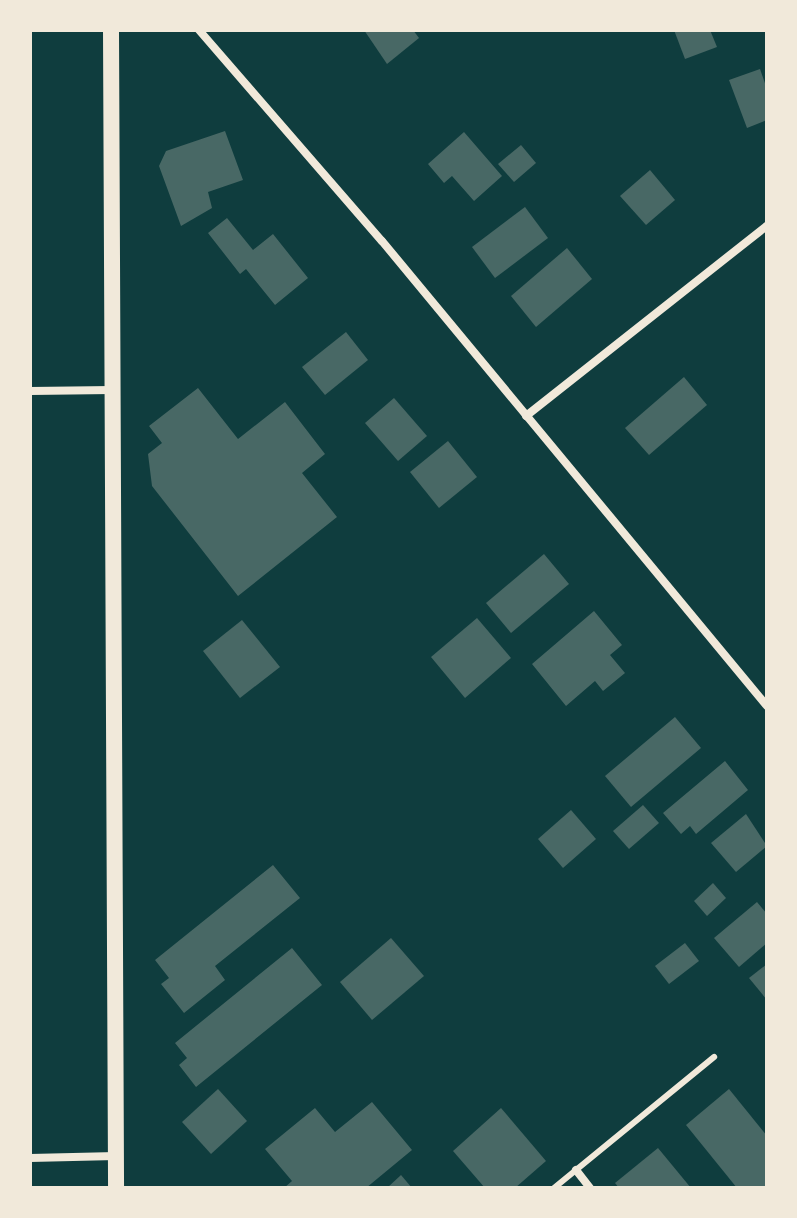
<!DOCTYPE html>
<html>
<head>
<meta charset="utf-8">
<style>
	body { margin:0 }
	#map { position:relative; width:797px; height:1218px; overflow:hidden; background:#0f3d3e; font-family:"DM Sans",sans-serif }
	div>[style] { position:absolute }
	.building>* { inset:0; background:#486865 }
	.service>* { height:6px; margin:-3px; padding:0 3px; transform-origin:3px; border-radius:3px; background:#f1e9da }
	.minor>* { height:8px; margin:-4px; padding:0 4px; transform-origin:4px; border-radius:4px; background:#f1e9da }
	.secondary>* { height:16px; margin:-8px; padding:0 8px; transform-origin:8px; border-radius:8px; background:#f1e9da }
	span { translate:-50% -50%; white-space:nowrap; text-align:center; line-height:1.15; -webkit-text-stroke:6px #f1e9da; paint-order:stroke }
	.frame { position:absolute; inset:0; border:32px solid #f1e9da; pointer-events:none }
</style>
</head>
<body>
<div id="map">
	<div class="building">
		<i style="clip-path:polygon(364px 30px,413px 30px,419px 38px,387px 64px)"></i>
		<i style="clip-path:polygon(674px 30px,710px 30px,717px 47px,685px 59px)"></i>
		<i style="clip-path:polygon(760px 69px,767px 89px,767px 120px,747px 128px,729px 80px)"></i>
		<i style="clip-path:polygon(225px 131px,243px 180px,208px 192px,212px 208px,181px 226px,159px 166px,166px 151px)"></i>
		<i style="clip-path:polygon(464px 132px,502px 176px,474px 201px,452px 176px,444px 183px,428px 164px)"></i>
		<i style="clip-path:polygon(521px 145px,536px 163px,514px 182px,498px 164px)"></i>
		<i style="clip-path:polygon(650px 170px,675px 200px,646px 225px,620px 196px)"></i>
		<i style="clip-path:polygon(525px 207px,548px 238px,495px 278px,472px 247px)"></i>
		<i style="clip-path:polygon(227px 218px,253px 250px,273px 234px,308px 278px,275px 305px,246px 269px,240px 274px,208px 233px)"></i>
		<i style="clip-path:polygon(567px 248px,592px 279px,536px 327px,511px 296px)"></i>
		<i style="clip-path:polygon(346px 332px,368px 360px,325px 395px,302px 367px)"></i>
		<i style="clip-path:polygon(684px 377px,707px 405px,649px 455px,625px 428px)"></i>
		<i style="clip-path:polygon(198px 388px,238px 439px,285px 402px,325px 454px,302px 473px,337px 517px,238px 596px,152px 486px,148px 454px,162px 443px,149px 426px)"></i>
		<i style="clip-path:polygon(394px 398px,427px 436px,398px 461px,365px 423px)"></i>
		<i style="clip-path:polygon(448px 441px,477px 477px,439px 508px,410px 472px)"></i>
		<i style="clip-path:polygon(544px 554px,569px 584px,511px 633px,486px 603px)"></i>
		<i style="clip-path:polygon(594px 611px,622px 645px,610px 655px,625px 673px,603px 691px,595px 681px,566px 706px,532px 664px)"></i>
		<i style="clip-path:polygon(477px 618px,511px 658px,465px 698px,431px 657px)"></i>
		<i style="clip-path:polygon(242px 620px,280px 667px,240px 698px,203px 651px)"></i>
		<i style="clip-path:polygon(675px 717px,701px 748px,631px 807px,605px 776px)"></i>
		<i style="clip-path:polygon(725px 761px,748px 790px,696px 834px,690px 826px,681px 834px,663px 813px)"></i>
		<i style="clip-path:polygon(643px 805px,659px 823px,629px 849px,613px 831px)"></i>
		<i style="clip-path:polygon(571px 810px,596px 839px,563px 868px,538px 839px)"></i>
		<i style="clip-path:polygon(746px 814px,767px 846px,736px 872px,711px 843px)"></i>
		<i style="clip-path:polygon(273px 865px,300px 898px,215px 966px,225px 980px,184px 1013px,161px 984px,169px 978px,155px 960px)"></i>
		<i style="clip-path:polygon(713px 883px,726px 898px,707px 916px,694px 901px)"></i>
		<i style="clip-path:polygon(757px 902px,767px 914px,767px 943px,739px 967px,714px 938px)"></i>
		<i style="clip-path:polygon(391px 938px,424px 976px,372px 1020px,340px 982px)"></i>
		<i style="clip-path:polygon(685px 943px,699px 961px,669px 984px,655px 966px)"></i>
		<i style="clip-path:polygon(292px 948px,322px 985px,196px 1087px,179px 1065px,187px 1058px,175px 1043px)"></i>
		<i style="clip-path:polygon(767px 964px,767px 1000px,749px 978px)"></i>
		<i style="clip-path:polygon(218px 1089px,247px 1121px,211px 1154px,182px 1122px)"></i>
		<i style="clip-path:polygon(729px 1089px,767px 1136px,767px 1188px,737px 1188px,686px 1125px)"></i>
		<i style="clip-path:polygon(372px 1102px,412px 1150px,366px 1188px,284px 1188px,292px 1181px,265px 1149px,315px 1108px,335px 1132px)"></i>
		<i style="clip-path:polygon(501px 1108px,546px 1161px,515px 1188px,485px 1188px,453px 1151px)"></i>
		<i style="clip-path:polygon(658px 1148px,691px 1188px,619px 1188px,615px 1183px)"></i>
		<i style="clip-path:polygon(401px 1175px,412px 1188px,387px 1188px)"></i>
	</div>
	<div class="service">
		<i style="left:554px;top:1188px;width:207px;rotate:-39.3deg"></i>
	</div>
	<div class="minor">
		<i style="left:199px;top:30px;width:279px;rotate:49.1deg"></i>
		<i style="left:382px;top:241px;width:604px;rotate:50.38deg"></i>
		<i style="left:30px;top:391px;width:82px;rotate:-0.7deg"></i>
		<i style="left:526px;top:416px;width:307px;rotate:-38.3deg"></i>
		<i style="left:30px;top:1158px;width:86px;rotate:-1.3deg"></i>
		<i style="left:576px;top:1170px;width:23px;rotate:52deg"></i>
	</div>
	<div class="secondary">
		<i style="left:111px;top:30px;width:1158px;rotate:89.75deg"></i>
	</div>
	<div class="frame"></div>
</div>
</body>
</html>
